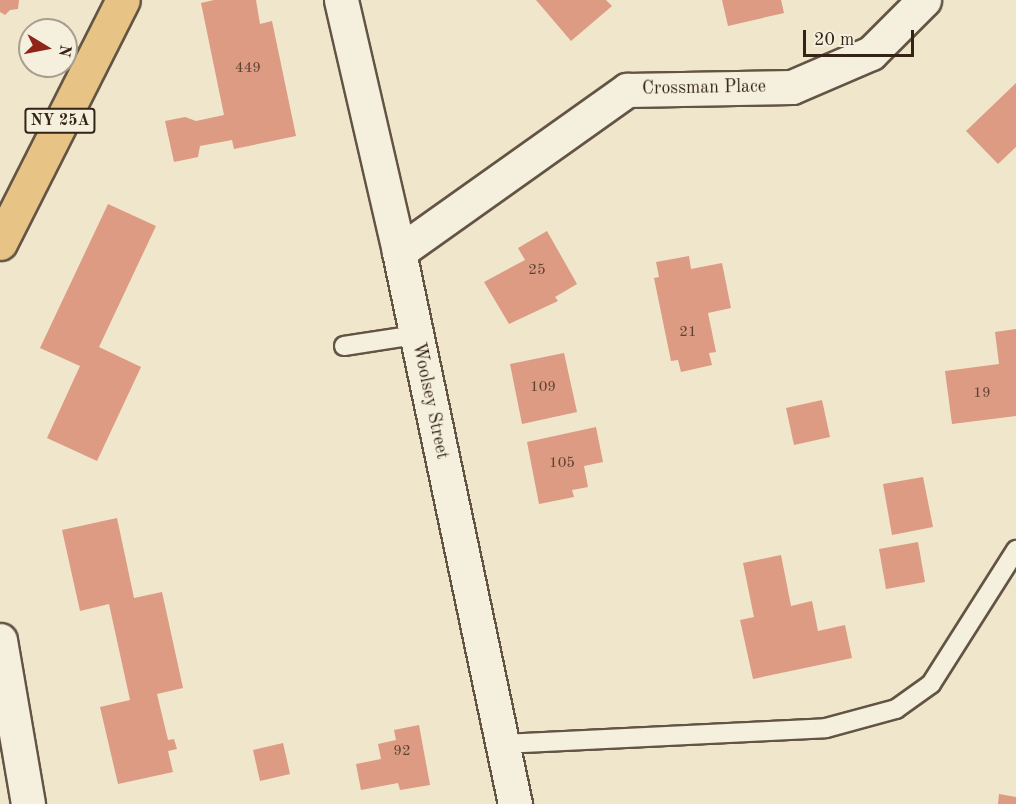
<!DOCTYPE html>
<html>
<head>
<meta charset="utf-8">
<style>
	body { margin:0 }
	#map { position:relative; width:1016px; height:804px; overflow:hidden; background:#efe6cc; font-family:"Old Standard TT",serif }
	div>[style] { position:absolute }
	.building>* { inset:0; background:#dc9b82 }
	.roads { filter:drop-shadow(2px 0 #635444) drop-shadow(-2px 0 #635444) drop-shadow(0 2px #635444) drop-shadow(0 -2px #635444) }
	.service>* { height:18px; margin:-9px; padding:0 9px; transform-origin:9px; border-radius:9px; background:#f5efde }
	.minor>* { height:33px; margin:-16.5px; padding:0 16.5px; transform-origin:16.5px; border-radius:16.5px; background:#f5efde }
	.tertiary>* { height:33px; margin:-16.5px; padding:0 16.5px; transform-origin:16.5px; border-radius:16.5px; background:#f5efde }
	.primary>* { height:33px; margin:-16.5px; padding:0 16.5px; transform-origin:16.5px; border-radius:16.5px; background:#e8c386 }
	span { translate:-50% -50%; white-space:nowrap; text-align:center; line-height:1.15; -webkit-text-stroke:4.5px #f5efde; paint-order:stroke }
	.number-label { font-size:15px; color:#5e4231 }
	.number-label span { -webkit-text-stroke-width:0 }
	.shield-label span { padding:2px 4px; background:#f5efde; border:2px solid; border-radius:4px; -webkit-text-stroke-width:0 }
	.shield-label { font-size:16px; color:#342416; font-weight:700 }
	.street-label { font-size:18px; color:#342416 }
	.north { position:absolute; left:18px; top:18px; width:60px; height:60px; box-sizing:border-box; background:#f5efde; border:2px solid #a89e8e; border-radius:50%; rotate:100deg; font-size:16px; font-weight:700; line-height:24px; text-align:center; color:#342416 }
	.north::after { content:''; display:block; margin:auto; width:21px; height:27px; background:#8f2418; clip-path:polygon(50% 0,100% 100%,50% 72%,0 100%) }
	.scale { position:absolute; left:803px; top:30px; width:111px; height:27px; box-sizing:border-box; border:3px solid #342416; border-top:0; padding-left:8px; font-size:18px; line-height:21px; white-space:nowrap; color:#342416; -webkit-text-stroke:4px #f5efde; paint-order:stroke }
</style>
</head>
<body>
<div id="map">
	<div class="building">
		<i style="clip-path:polygon(0 0,19px 0,18px 9px,10px 10px,5px 15px,0 12px)"></i>
		<i style="clip-path:polygon(214px 0,256px 0,260px 24px,272px 21px,296px 136px,234px 149px,232px 140px,200px 146px,198px 157px,174px 162px,165px 121px,185px 117px,196px 121px,224px 115px,201px 3px)"></i>
		<i style="clip-path:polygon(536px 0,606px 0,612px 6px,571px 41px)"></i>
		<i style="clip-path:polygon(722px 0,781px 0,784px 13px,728px 26px)"></i>
		<i style="clip-path:polygon(1016px 83px,1016px 147px,998px 164px,966px 131px)"></i>
		<i style="clip-path:polygon(108px 204px,156px 226px,99px 347px,141px 367px,97px 461px,47px 438px,80px 366px,40px 348px)"></i>
		<i style="clip-path:polygon(547px 231px,577px 284px,555px 297px,558px 301px,509px 324px,484px 282px,525px 260px,518px 248px)"></i>
		<i style="clip-path:polygon(689px 256px,691px 269px,722px 263px,731px 308px,708px 313px,716px 352px,709px 353px,712px 365px,681px 372px,678px 360px,671px 361px,654px 278px,659px 277px,656px 262px)"></i>
		<i style="clip-path:polygon(1016px 329px,1016px 416px,952px 424px,945px 371px,999px 364px,995px 332px)"></i>
		<i style="clip-path:polygon(564px 353px,577px 412px,522px 424px,510px 364px)"></i>
		<i style="clip-path:polygon(822px 400px,830px 437px,794px 445px,786px 408px)"></i>
		<i style="clip-path:polygon(596px 427px,603px 462px,584px 466px,588px 487px,572px 490px,574px 497px,539px 504px,527px 442px)"></i>
		<i style="clip-path:polygon(923px 477px,933px 527px,892px 535px,883px 484px)"></i>
		<i style="clip-path:polygon(117px 518px,134px 598px,162px 592px,183px 688px,157px 694px,168px 740px,174px 739px,177px 749px,168px 751px,173px 772px,118px 784px,100px 707px,130px 700px,109px 604px,80px 611px,62px 530px)"></i>
		<i style="clip-path:polygon(918px 542px,925px 582px,886px 589px,879px 549px)"></i>
		<i style="clip-path:polygon(781px 555px,791px 606px,812px 601px,818px 631px,845px 625px,852px 658px,753px 679px,740px 620px,754px 617px,743px 563px)"></i>
		<i style="clip-path:polygon(419px 725px,430px 785px,400px 790px,398px 783px,361px 790px,356px 764px,381px 759px,378px 744px,396px 740px,394px 730px)"></i>
		<i style="clip-path:polygon(283px 743px,290px 774px,260px 781px,253px 750px)"></i>
		<i style="clip-path:polygon(999px 794px,1016px 797px,1016px 804px,998px 804px)"></i>
	</div>
	<div class="roads">
		<div class="service">
			<i style="left:344px;top:346px;width:73px;rotate:-8.7deg"></i>
			<i style="left:503px;top:744px;width:323px;rotate:-2.8deg"></i>
			<i style="left:826px;top:728px;width:73px;rotate:-15.2deg"></i>
			<i style="left:896px;top:709px;width:43px;rotate:-35.5deg"></i>
			<i style="left:931px;top:684px;width:159px;rotate:-57.6deg"></i>
		</div>
		<div class="minor">
			<i style="left:341px;top:0;width:259px;rotate:77deg"></i>
			<i style="left:399px;top:252px;width:564px;rotate:78.13deg"></i>
			<i style="left:399px;top:252px;width:280px;rotate:-35.4deg"></i>
			<i style="left:627px;top:90px;width:165px;rotate:-1deg"></i>
			<i style="left:792px;top:87px;width:86px;rotate:-23.3deg"></i>
			<i style="left:871px;top:53px;width:75px;rotate:-45deg"></i>
		</div>
		<div class="tertiary">
			<i style="left:0;top:640px;width:166px;rotate:80.3deg"></i>
		</div>
		<div class="primary">
			<i style="left:0;top:243px;width:272px;rotate:-63.2deg"></i>
		</div>
	</div>
	<div class="number-label">
		<span style="left:248px;top:69px">449</span>
		<span style="left:537px;top:271px">25</span>
		<span style="left:688px;top:333px">21</span>
		<span style="left:543px;top:388px">109</span>
		<span style="left:982px;top:394px">19</span>
		<span style="left:562px;top:464px">105</span>
		<span style="left:402px;top:752px">92</span>
	</div>
	<div class="shield-label">
		<span style="left:60px;top:121px">NY 25A</span>
	</div>
	<div class="street-label">
		<span style="left:704px;top:88px;rotate:-1deg">Crossman Place</span>
		<span style="left:430px;top:401px;rotate:78deg">Woolsey Street</span>
	</div>
	<div class="north">N</div>
	<div class="scale">20 m</div>
</div>
</body>
</html>
